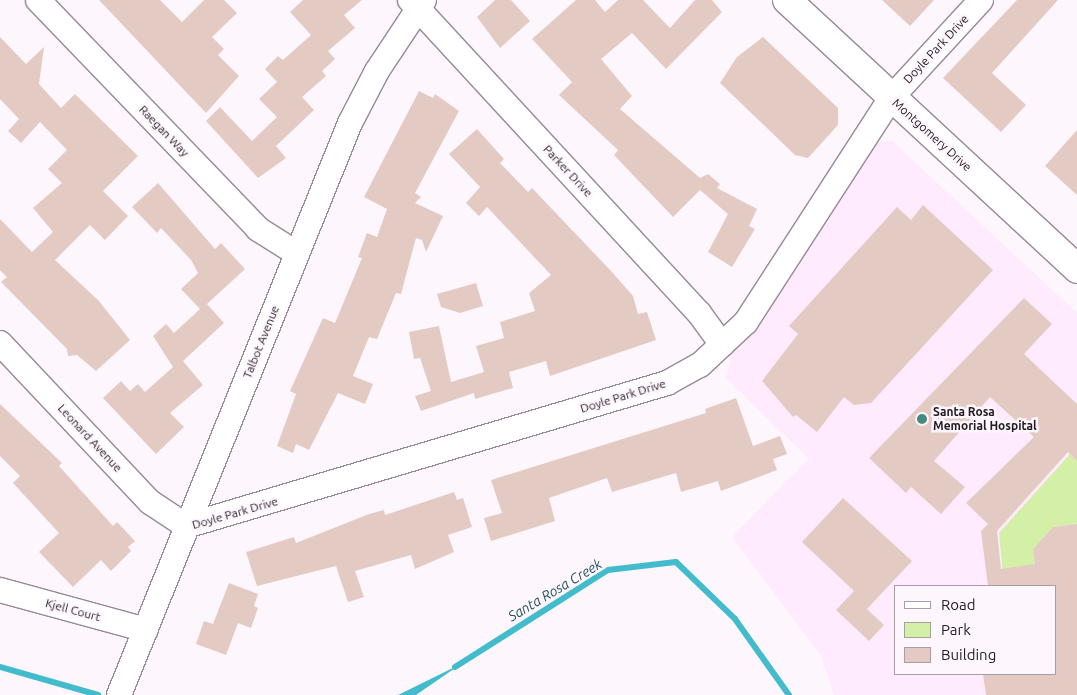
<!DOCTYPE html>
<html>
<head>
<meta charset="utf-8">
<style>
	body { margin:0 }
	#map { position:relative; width:1077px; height:695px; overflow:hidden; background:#fef6fd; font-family:Ubuntu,sans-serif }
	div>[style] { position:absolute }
	.built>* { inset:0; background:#ffebfd }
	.green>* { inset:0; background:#d4f0a6 }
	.water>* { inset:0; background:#42bccc }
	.stream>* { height:6px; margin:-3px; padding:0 3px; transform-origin:3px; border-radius:3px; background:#42bccc }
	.building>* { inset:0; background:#e3cac2 }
	.roads { filter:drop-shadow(1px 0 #998898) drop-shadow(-1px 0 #998898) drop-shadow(0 1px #998898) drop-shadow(0 -1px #998898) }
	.minor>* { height:24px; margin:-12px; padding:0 12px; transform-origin:12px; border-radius:12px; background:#fff }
	.secondary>* { height:28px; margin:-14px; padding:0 14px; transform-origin:14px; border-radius:14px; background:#fff }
	.dots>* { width:14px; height:14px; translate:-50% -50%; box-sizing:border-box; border:2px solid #fef6fd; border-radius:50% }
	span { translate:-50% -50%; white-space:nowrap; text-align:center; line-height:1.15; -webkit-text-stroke:5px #fef6fd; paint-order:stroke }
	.street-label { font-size:12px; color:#211a20 }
	.poi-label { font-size:12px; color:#211a20; font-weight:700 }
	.left { translate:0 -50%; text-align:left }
	.water-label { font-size:14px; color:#1f5259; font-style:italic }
	.legend { position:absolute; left:894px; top:585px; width:162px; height:90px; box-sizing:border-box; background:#fef6fd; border:1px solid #a69ea5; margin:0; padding:6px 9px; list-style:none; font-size:15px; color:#211a20 }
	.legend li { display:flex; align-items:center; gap:10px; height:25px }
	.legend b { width:25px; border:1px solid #a69ea5 }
</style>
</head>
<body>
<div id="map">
	<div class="built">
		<i style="clip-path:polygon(evenodd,891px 140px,1077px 313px,1077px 695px,834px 695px,821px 656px,732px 537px,809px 459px,726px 378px,735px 343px,874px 143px,891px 140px,896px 586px,1056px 586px,1056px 674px,896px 674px,896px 586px)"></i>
	</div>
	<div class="green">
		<i style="clip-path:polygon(1070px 454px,1077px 461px,1077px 524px,1053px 527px,1033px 549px,1035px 564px,1026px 566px,1028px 586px,1004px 586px,999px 533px)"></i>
	</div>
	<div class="water">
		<i style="clip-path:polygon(461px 664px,416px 695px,398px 695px)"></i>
	</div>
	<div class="stream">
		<i style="left:0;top:667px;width:102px;rotate:15.9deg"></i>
		<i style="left:455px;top:667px;width:181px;rotate:-32.4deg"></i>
		<i style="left:608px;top:570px;width:68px;rotate:-6.7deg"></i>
		<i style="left:676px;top:562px;width:82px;rotate:44deg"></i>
		<i style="left:735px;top:619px;width:93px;rotate:54.6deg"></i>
	</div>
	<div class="building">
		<i style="clip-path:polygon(99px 0,160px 0,182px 22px,204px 0,224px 0,237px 13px,212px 37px,224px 49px,218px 55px,239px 76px,206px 113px)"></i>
		<i style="clip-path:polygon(303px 0,362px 0,344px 15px,355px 28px,328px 51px,335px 59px,322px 71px,326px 76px,302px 97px,314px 110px,276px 146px,286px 158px,258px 178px,206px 121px,220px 107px,252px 141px,277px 117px,259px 99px,277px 82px,265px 69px,278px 56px,283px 60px,311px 35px,290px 12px)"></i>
		<i style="clip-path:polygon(495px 0,511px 0,530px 21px,500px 48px,477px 17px)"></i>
		<i style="clip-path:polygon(576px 0,595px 0,605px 12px,618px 0,643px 0,670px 28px,695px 0,712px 0,722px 12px,666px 69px,632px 33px,601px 59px,632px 96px,620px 109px,700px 178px,708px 174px,720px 184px,717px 188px,757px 209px,749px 226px,755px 229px,732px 267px,708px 252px,728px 214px,700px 190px,673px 217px,614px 155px,618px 150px,559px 95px,572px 82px,532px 39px)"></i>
		<i style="clip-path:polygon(882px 0,934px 0,910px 26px)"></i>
		<i style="clip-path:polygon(1017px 0,1058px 0,992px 73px,1026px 105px,1001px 132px,943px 78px)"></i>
		<i style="clip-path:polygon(0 37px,26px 64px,44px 47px,39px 84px,61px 108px,75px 94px,138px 156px,103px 191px,128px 216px,105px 240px,90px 225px,55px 260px,98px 300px,130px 340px,96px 371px,77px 355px,68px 356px,67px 349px,1px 282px,7px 277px,0 270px,0 219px,32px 252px,53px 232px,33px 208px,62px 183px,48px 169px,67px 150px,40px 122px,21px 143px,8px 131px,19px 119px,0 99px)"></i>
		<i style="clip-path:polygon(763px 37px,838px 108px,838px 125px,808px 158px,795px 155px,720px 83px,737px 57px)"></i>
		<i style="clip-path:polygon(419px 91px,433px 98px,435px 94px,459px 111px,415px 193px,421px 197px,415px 203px,443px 216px,426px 252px,422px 240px,416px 238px,401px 294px,396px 293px,377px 339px,369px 337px,353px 376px,373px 384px,365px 404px,338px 393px,309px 450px,296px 444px,293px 453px,277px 446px,296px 394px,290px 391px,323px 318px,335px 323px,362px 258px,358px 257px,367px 233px,377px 237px,387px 209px,364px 197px)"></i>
		<i style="clip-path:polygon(477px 129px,504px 159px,500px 163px,528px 192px,532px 188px,612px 272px,633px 296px,638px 314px,647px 312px,656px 340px,550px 376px,546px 361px,509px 372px,513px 388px,475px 399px,474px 393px,421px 411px,415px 396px,431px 391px,420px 358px,414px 359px,409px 332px,439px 326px,451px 382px,484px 372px,476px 346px,504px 338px,500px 322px,535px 311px,529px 293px,551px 275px,487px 207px,479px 216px,466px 203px,480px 187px,449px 154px)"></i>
		<i style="clip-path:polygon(1077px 130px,1077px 195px,1045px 166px)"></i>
		<i style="clip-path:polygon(158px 183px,215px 249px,221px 243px,245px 269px,207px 304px,224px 323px,183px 361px,203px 385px,170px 413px,184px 427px,156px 454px,103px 398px,121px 381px,130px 391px,138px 384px,145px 392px,173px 367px,153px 336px,166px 324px,174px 333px,200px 309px,181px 289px,198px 273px,191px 260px,161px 228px,157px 233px,132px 207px)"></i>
		<i style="clip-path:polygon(923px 205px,993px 270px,871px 403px,854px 405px,844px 397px,817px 432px,796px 415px,793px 417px,762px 381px,798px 334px,789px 326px,897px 207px,911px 220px)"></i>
		<i style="clip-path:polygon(476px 283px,483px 306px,460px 313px,441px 307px,437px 294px)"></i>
		<i style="clip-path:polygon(1024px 298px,1052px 324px,1024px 354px,1077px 404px,1077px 461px,1068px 452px,997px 531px,1001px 569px,1035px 564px,1033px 549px,1053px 527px,1077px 524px,1077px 695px,986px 695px,983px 674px,1056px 674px,1056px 586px,988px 586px,981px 531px,988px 524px,966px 503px,1034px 437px,990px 397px,934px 461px,965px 487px,941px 514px,911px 487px,906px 493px,869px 458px)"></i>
		<i style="clip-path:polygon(736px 398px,753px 446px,780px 436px,787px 454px,773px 459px,777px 470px,721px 491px,718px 481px,681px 492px,676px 473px,612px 492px,607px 478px,549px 498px,555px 521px,491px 541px,484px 518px,502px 513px,491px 480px,706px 413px,705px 409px)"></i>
		<i style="clip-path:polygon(0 404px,62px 463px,59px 466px,113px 526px,117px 522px,135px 541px,128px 547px,131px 551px,111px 571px,101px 560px,73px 587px,39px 552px,59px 533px,13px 483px,20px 476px,0 456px)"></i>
		<i style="clip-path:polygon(454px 492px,457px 500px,463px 498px,472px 527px,448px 535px,454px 552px,415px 569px,411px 555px,355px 571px,364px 597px,348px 602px,336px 566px,257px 586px,246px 552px,294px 537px,296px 543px,369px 514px,384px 510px,385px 515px)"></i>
		<i style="clip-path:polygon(843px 498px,912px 561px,867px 609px,884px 625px,869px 641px,836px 610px,854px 591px,802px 542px)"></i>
		<i style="clip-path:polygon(229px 583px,258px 594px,254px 606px,258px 608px,251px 628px,238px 623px,226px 655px,196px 644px,204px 621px,213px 624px)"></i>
	</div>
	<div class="roads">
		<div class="minor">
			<i style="left:38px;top:0;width:318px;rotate:46.1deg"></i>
			<i style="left:258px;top:229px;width:45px;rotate:32.3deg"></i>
			<i style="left:410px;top:0;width:426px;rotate:47.3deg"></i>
			<i style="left:699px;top:313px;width:39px;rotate:54deg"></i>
			<i style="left:0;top:343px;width:219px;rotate:46.7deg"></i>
			<i style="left:150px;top:502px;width:43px;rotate:33.7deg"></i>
			<i style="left:186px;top:526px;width:502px;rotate:-16.56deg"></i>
			<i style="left:667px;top:383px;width:38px;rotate:-29deg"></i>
			<i style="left:700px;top:365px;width:63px;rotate:-43.1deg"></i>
			<i style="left:746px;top:322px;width:267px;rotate:-57.1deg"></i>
			<i style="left:891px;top:98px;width:133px;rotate:-47.4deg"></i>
			<i style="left:0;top:590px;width:151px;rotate:15.3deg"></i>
			<i style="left:119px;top:695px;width:617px;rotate:-68.01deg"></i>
			<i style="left:350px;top:123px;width:59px;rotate:-62.6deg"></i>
			<i style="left:377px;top:71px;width:85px;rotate:-56.5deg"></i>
		</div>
		<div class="secondary">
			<i style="left:787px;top:0;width:396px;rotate:42.8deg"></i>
		</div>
	</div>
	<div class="dots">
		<i style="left:922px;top:419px;background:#448a81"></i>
	</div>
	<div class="street-label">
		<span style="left:936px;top:49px;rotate:-47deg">Doyle Park Drive</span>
		<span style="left:164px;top:131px;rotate:46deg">Raegan Way</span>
		<span style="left:932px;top:135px;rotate:42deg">Montgomery Drive</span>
		<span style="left:568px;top:171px;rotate:47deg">Parker Drive</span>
		<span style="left:261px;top:342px;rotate:-68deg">Talbot Avenue</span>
		<span style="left:623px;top:396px;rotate:-17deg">Doyle Park Drive</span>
		<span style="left:90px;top:438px;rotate:47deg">Leonard Avenue</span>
		<span style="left:235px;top:513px;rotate:-16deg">Doyle Park Drive</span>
		<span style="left:73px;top:610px;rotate:15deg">Kjell Court</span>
	</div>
	<div class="poi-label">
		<span class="left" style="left:933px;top:419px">Santa Rosa<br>Memorial Hospital</span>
	</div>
	<div class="water-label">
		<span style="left:555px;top:590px;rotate:-31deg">Santa Rosa Creek</span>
	</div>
	<ul class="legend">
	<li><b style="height:6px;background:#fff"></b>Road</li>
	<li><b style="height:14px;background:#d4f0a6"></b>Park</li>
	<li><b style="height:14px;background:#e3cac2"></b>Building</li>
	</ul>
</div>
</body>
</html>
